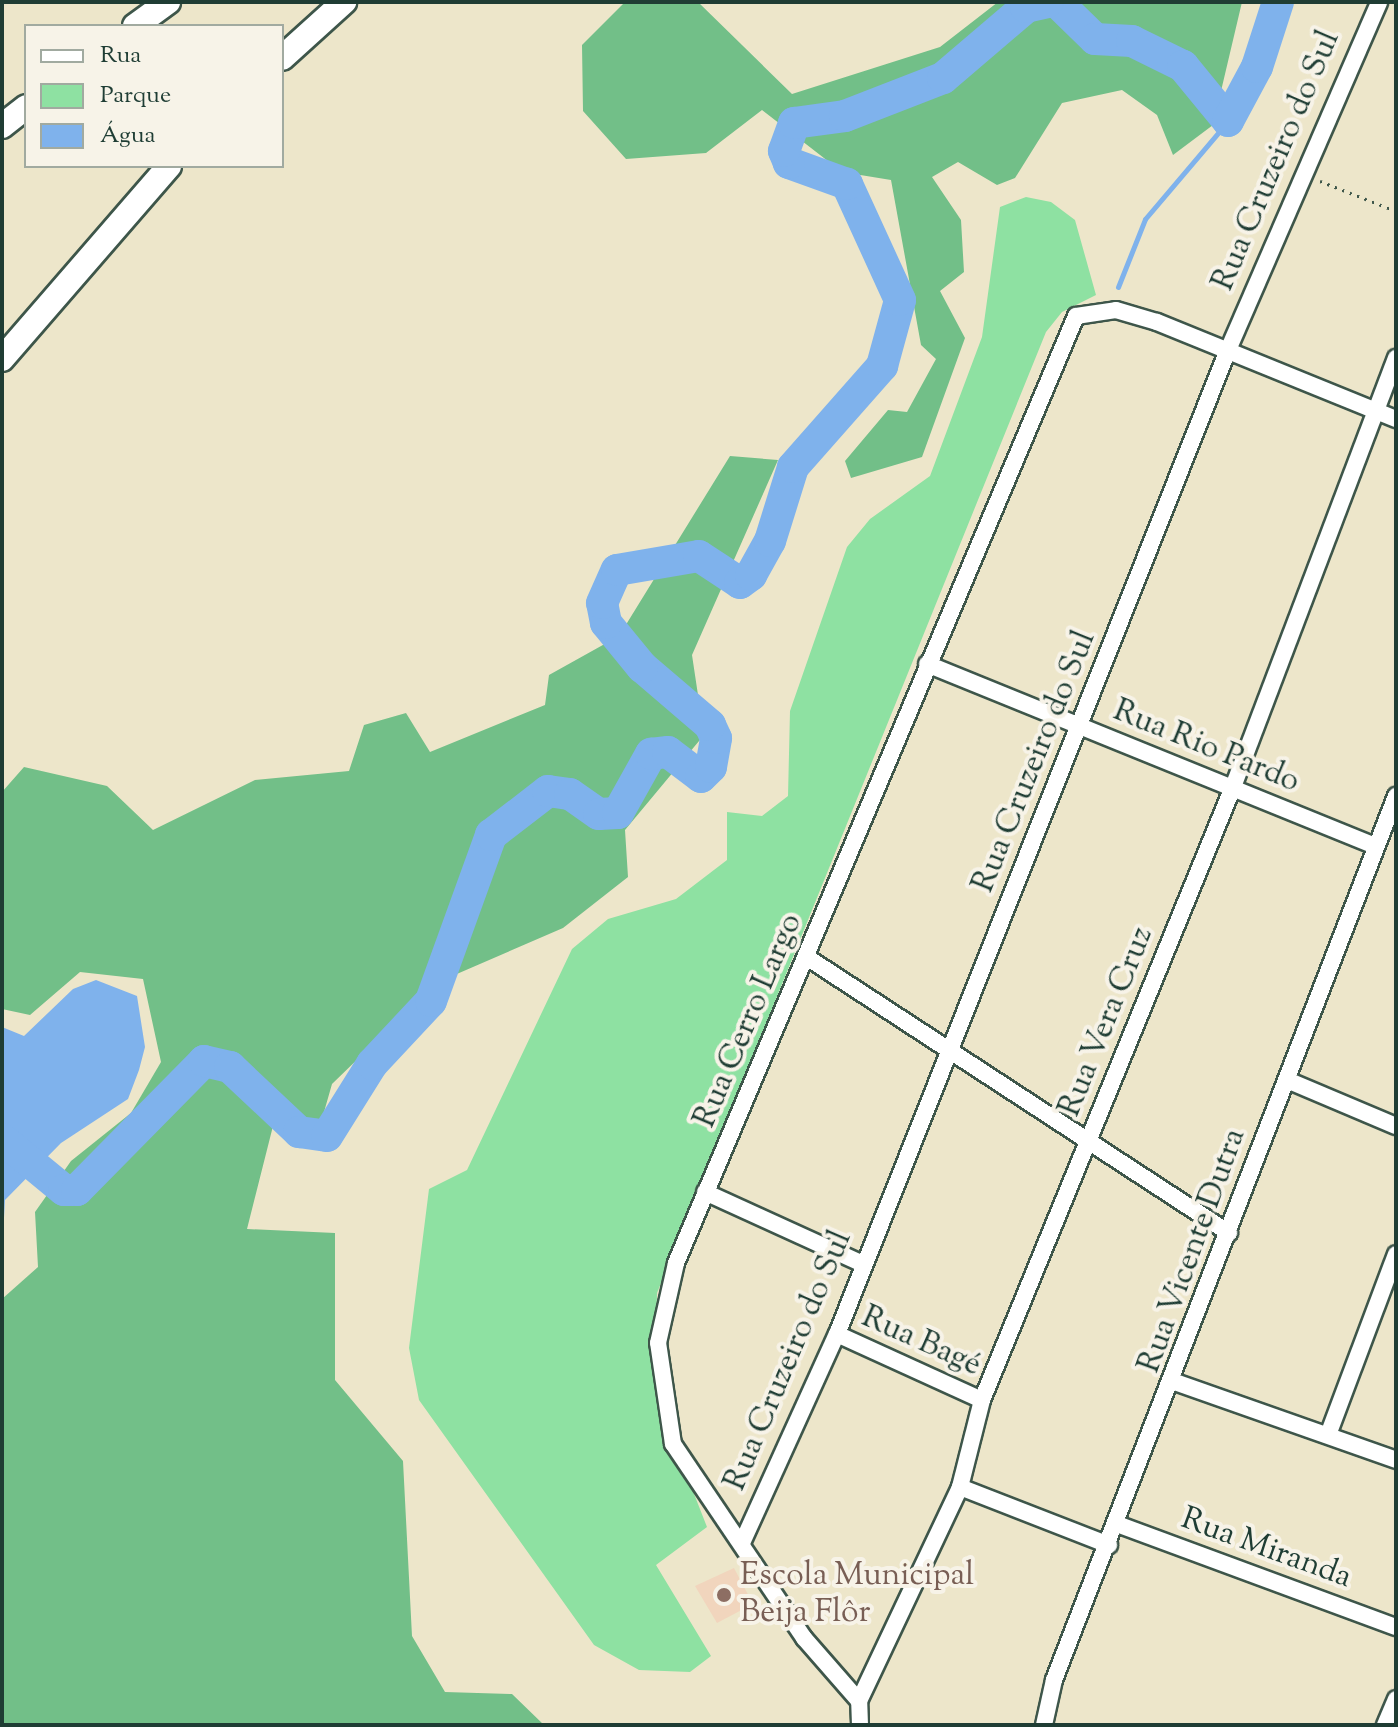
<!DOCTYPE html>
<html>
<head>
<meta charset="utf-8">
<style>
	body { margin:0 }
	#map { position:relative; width:1398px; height:1727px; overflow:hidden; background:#ede6ca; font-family:"Sorts Mill Goudy",serif }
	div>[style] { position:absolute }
	.built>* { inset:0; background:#f1d5bd }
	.green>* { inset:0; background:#8ee1a2 }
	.forest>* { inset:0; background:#72bf88 }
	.water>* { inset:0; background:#7fb2ec }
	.stream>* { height:5px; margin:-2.5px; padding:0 2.5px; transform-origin:2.5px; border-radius:2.5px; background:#7fb2ec }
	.river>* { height:32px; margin:-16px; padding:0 16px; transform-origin:16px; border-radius:16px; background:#7fb2ec }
	.path>* { height:3px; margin-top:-1.5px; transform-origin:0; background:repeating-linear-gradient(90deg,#3e564a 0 2px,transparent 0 8px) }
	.roads { filter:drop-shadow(2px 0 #3e564a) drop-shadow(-2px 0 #3e564a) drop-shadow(0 2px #3e564a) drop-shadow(0 -2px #3e564a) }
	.minor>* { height:16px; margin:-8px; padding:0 8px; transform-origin:8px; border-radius:8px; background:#fff }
	.highway>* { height:24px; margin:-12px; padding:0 12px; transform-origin:12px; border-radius:12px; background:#fff }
	.dots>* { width:22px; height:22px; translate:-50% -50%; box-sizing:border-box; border:4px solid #f7f3e8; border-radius:50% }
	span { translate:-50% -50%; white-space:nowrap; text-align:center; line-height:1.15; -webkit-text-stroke:8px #f7f3e8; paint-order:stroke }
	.street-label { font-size:32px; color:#1f3d34 }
	.education-label { font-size:32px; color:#785e54 }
	.left { translate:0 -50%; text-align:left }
	.frame { position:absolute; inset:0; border:4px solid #1f3d34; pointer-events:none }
	.legend { position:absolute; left:24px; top:24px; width:260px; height:144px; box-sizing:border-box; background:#f7f3e8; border:2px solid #a1aaa0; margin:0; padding:10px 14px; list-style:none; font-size:24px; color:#1f3d34 }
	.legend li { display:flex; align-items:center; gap:16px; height:40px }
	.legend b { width:40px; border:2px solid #a1aaa0 }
</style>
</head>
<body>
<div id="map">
	<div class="built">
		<i style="clip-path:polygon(734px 1568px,753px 1604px,717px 1623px,695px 1586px)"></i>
	</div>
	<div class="green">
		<i style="clip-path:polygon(1026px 197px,1051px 202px,1075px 220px,1096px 295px,1062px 312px,1046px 332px,657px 1293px,655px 1394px,707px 1527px,656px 1565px,711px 1656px,690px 1672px,639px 1670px,594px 1645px,419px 1400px,409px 1348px,429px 1189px,467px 1170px,572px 949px,608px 919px,676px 899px,727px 860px,727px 812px,762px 816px,788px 796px,790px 711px,847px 547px,870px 519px,930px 476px,982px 337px,1000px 207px)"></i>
	</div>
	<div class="forest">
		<i style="clip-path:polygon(625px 2px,698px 2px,792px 94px,940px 47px,998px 2px,1242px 2px,1213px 125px,1173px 155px,1157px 115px,1122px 90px,1062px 103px,1015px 178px,997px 185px,958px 162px,932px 177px,961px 220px,964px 272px,940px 291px,965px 338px,922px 457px,851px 478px,845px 461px,888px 410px,907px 412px,936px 359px,921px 345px,891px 180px,842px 172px,762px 110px,706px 153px,626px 159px,583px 111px,582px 45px)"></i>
		<i style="clip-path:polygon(730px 456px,778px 460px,692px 655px,704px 735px,625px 830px,628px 877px,563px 928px,436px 983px,332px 1084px,320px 1126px,273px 1126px,247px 1229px,335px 1233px,335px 1380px,403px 1461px,412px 1636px,445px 1692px,512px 1694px,544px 1725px,2px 1725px,2px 1299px,38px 1267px,35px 1212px,71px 1161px,131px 1113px,161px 1062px,143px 979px,80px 972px,30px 1015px,2px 1009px,2px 792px,24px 767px,107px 786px,153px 830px,255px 780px,349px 771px,364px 725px,406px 713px,430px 752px,545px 705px,549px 675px,619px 636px)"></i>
	</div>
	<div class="water">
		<i style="clip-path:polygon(96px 980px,137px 996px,145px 1047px,139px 1070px,128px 1099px,61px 1143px,5px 1200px,2px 1254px,2px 1027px,24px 1036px,73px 989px)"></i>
	</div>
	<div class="stream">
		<i style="left:1118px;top:287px;width:73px;rotate:-68.3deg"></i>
		<i style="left:1145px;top:219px;width:128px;rotate:-49.7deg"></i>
	</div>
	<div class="river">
		<i style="left:1057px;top:2px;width:53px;rotate:44.2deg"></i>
		<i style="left:1095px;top:39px;width:37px;rotate:3deg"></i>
		<i style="left:1132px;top:41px;width:57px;rotate:26.1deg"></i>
		<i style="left:1183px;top:66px;width:71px;rotate:50.7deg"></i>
		<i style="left:1228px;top:121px;width:61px;rotate:-61.8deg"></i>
		<i style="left:1257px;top:67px;width:68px;rotate:-72.1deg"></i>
		<i style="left:2px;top:1139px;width:80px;rotate:39.4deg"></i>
		<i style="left:64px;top:1190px;width:13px"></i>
		<i style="left:77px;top:1190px;width:181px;rotate:-45.4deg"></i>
		<i style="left:204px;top:1061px;width:27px;rotate:13deg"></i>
		<i style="left:230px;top:1067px;width:95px;rotate:43.3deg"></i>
		<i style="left:299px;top:1132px;width:28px;rotate:8deg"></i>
		<i style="left:327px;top:1136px;width:85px;rotate:-58deg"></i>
		<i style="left:372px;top:1064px;width:86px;rotate:-46.9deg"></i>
		<i style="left:431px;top:1001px;width:177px;rotate:-70.1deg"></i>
		<i style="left:491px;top:835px;width:72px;rotate:-37.7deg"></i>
		<i style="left:548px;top:791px;width:22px;rotate:8deg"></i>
		<i style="left:570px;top:794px;width:35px;rotate:35deg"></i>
		<i style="left:599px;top:814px;width:19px;rotate:-3deg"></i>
		<i style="left:618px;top:813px;width:68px;rotate:-60.8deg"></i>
		<i style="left:651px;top:754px;width:17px;rotate:-7deg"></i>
		<i style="left:668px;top:752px;width:41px;rotate:37.1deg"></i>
		<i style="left:701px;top:777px;width:14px;rotate:-45deg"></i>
		<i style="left:711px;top:767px;width:29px;rotate:-80deg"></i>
		<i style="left:716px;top:738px;width:14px;rotate:-115deg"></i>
		<i style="left:710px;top:725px;width:89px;rotate:-139.5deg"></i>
		<i style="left:642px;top:667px;width:57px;rotate:-129.3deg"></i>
		<i style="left:606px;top:623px;width:20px;rotate:-101deg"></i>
		<i style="left:602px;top:603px;width:36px;rotate:-66deg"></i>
		<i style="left:617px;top:570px;width:83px;rotate:-9.7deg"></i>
		<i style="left:699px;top:556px;width:49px;rotate:33.4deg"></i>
		<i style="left:740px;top:583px;width:14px;rotate:-36deg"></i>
		<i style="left:751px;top:575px;width:39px;rotate:-61deg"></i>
		<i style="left:770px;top:541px;width:77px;rotate:-72.7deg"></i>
		<i style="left:793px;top:467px;width:135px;rotate:-48.6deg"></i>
		<i style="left:882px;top:366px;width:68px;rotate:-74.7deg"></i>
		<i style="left:900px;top:300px;width:128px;rotate:-114.6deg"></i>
		<i style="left:847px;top:184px;width:62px;rotate:-160.1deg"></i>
		<i style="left:789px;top:163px;width:13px;rotate:-113deg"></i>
		<i style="left:784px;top:151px;width:30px;rotate:-70deg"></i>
		<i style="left:794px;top:123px;width:51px;rotate:-7.8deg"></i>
		<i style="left:845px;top:116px;width:105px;rotate:-21.2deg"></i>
		<i style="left:943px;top:78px;width:109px;rotate:-40.5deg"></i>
		<i style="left:1026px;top:7px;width:22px;rotate:-13deg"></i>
	</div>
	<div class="path">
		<i style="left:1320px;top:181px;width:82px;rotate:21.5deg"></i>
	</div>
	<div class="roads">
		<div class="minor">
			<i style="left:927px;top:664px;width:484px;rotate:22.1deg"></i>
			<i style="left:808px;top:958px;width:503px;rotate:33.15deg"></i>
			<i style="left:1287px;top:1080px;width:118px;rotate:22.9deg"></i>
			<i style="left:705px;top:1192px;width:171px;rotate:24.5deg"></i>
			<i style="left:837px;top:1334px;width:159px;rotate:24.5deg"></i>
			<i style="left:1175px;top:1382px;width:234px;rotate:19.4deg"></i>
			<i style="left:1328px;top:1435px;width:193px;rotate:-69.4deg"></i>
			<i style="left:960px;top:1487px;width:160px;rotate:21.3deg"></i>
			<i style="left:1117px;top:1524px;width:297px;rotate:20.3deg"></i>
			<i style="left:742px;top:1543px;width:230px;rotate:-65.6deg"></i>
			<i style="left:837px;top:1334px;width:1059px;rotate:-68.33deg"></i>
			<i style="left:1228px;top:350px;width:379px;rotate:-66.5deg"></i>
			<i style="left:859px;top:1701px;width:237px;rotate:-64.7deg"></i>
			<i style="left:960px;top:1487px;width:90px;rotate:-75.8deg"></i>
			<i style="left:982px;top:1400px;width:662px;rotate:-67.73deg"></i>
			<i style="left:1233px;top:787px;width:459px;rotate:-69.2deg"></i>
			<i style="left:860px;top:1725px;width:24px;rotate:-92deg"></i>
			<i style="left:859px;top:1701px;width:84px;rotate:-131.1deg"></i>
			<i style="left:804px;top:1638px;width:234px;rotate:-124deg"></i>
			<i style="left:673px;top:1444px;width:102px;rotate:-98.4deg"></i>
			<i style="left:658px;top:1343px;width:82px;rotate:-77.3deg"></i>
			<i style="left:676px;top:1263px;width:1028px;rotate:-67.1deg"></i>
			<i style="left:1076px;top:316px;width:40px;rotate:-8.5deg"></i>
			<i style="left:1116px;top:310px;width:43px;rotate:16.3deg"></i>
			<i style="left:1157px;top:322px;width:258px;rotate:22.1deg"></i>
			<i style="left:1044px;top:1725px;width:46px;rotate:-77.5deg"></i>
			<i style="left:1054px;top:1680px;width:948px;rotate:-68.85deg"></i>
			<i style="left:1385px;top:1725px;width:28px;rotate:-67deg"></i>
		</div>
		<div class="highway">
			<i style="left:135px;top:26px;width:41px;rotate:-36deg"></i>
			<i style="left:282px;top:58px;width:84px;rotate:-42.1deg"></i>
			<i style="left:2px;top:126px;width:31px;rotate:-38deg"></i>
			<i style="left:2px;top:359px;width:255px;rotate:-49.1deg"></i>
		</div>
	</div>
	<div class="dots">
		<i style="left:724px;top:1595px;background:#8d6e63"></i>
	</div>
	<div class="street-label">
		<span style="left:1277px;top:161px;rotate:-67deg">Rua Cruzeiro do Sul</span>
		<span style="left:1206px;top:747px;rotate:22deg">Rua Rio Pardo</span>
		<span style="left:1035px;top:762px;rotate:-68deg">Rua Cruzeiro do Sul</span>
		<span style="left:749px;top:1021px;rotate:-67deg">Rua Cerro Largo</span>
		<span style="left:1107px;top:1022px;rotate:-68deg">Rua Vera Cruz</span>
		<span style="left:1193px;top:1251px;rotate:-70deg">Rua Vicente Dutra</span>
		<span style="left:921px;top:1342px;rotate:24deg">Rua Bagé</span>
		<span style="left:789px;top:1361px;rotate:-67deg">Rua Cruzeiro do Sul</span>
		<span style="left:1266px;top:1549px;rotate:20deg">Rua Miranda</span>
	</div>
	<div class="education-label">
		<span class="left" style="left:740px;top:1595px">Escola Municipal<br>Beija Flôr</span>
	</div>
	<div class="frame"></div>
	<ul class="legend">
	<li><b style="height:10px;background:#fff"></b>Rua</li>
	<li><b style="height:22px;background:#8ee1a2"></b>Parque</li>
	<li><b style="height:22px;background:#7fb2ec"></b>Água</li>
	</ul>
</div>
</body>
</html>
